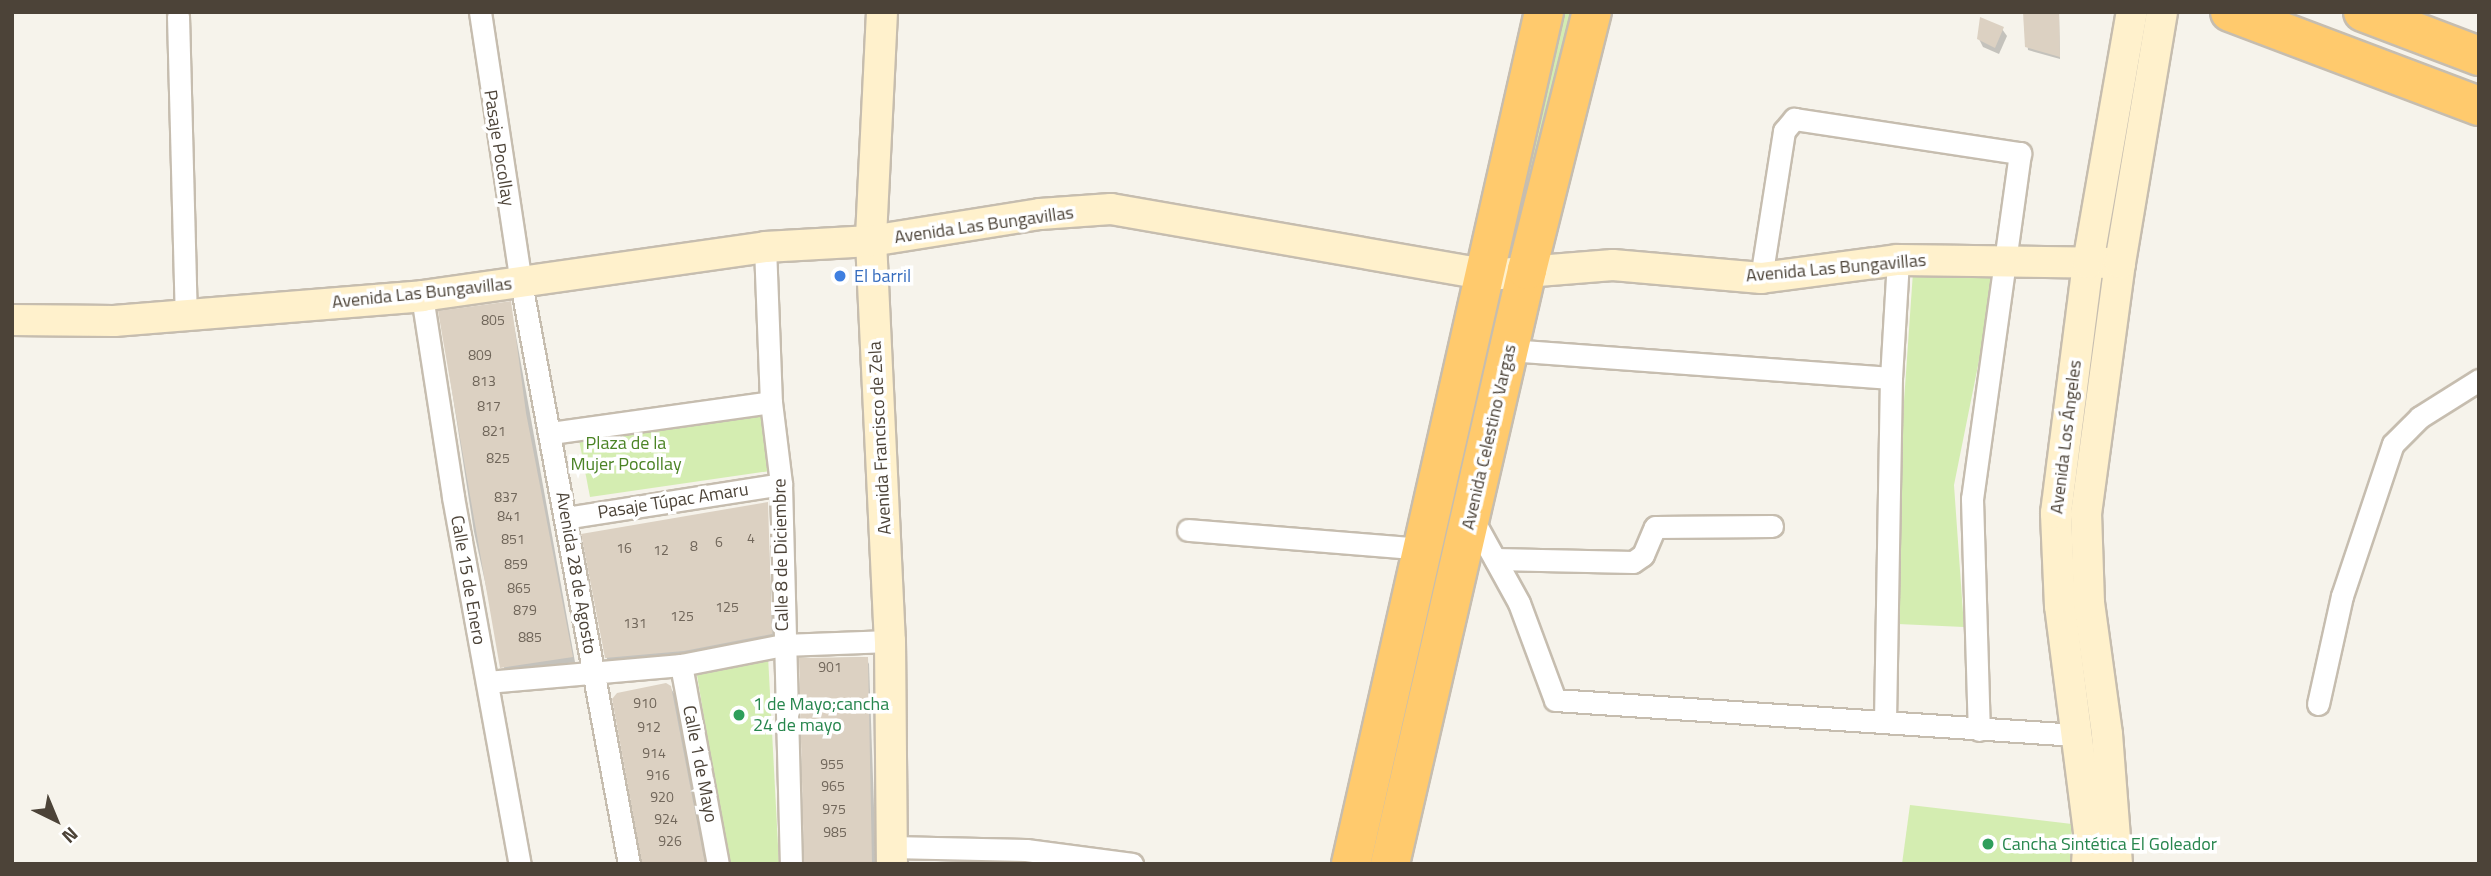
<!DOCTYPE html>
<html>
<head>
<meta charset="utf-8">
<style>
	body { margin:0 }
	#map { position:relative; width:2491px; height:876px; overflow:hidden; background:#f6f3eb; font-family:"Titillium Web",sans-serif }
	div>[style] { position:absolute }
	.green>* { inset:0; background:#d4edb1 }
	.shadow>* { inset:0; background:#0003 }
	.building>* { inset:0; background:#dcd1c2 }
	.roads { filter:drop-shadow(2px 0 #c6bdaf) drop-shadow(-2px 0 #c6bdaf) drop-shadow(0 2px #c6bdaf) drop-shadow(0 -2px #c6bdaf) }
	.street>* { height:21px; margin:-10.5px; padding:0 10.5px; transform-origin:10.5px; border-radius:10.5px; background:#fff }
	.secondary>* { height:30px; margin:-15px; padding:0 15px; transform-origin:15px; border-radius:15px; background:#fff1cc }
	.highway>* { height:38px; margin:-19px; padding:0 19px; transform-origin:19px; border-radius:19px; background:#ffca6d }
	.dots>* { width:19px; height:19px; translate:-50% -50%; box-sizing:border-box; border:4px solid #fff; border-radius:50% }
	span { translate:-50% -50%; white-space:nowrap; text-align:center; line-height:1.15; -webkit-text-stroke:7px #fff; paint-order:stroke }
	.number-label { font-size:14px; color:#70665a }
	.number-label span { -webkit-text-stroke-width:0 }
	.street-label { font-size:18px; color:#4c4338 }
	.shop-label { font-size:18px; color:#366cbe }
	.left { translate:0 -50%; text-align:left }
	.park-label { font-size:18px; color:#4b8325 }
	.leisure-label { font-size:18px; color:#27864d }
	.frame { position:absolute; inset:0; border:14px solid #4c4338; pointer-events:none }
	.north { position:absolute; left:21px; top:785px; width:70px; height:70px; -webkit-text-stroke:5px #fff; paint-order:stroke; rotate:137deg; font-size:19px; font-weight:700; line-height:28px; text-align:center; color:#4c4338 }
	.north::after { content:''; display:block; margin:auto; width:24px; height:32px; background:#4c4338; clip-path:polygon(50% 0,100% 100%,50% 72%,0 100%) }
</style>
</head>
<body>
<div id="map">
	<div class="green">
		<i style="clip-path:polygon(1553px 12px,1578px 12px,1517px 245px,1509px 243px)"></i>
		<i style="clip-path:polygon(1997px 271px,1954px 485px,1964px 627px,1898px 624px,1902px 430px,1913px 272px)"></i>
		<i style="clip-path:polygon(767px 396px,770px 471px,590px 497px,576px 424px)"></i>
		<i style="clip-path:polygon(768px 656px,779px 864px,728px 864px,696px 669px)"></i>
		<i style="clip-path:polygon(1910px 805px,2072px 824px,2070px 864px,1902px 864px)"></i>
	</div>
	<div class="shadow">
		<i style="clip-path:polygon(2024px 12px,2059px 12px,2060px 59px,2028px 50px)"></i>
		<i style="clip-path:polygon(2002px 29px,2007px 36px,1999px 54px,1983px 47px,1979px 39px)"></i>
		<i style="clip-path:polygon(510px 303px,575px 662px,505px 672px,474px 532px,440px 313px)"></i>
		<i style="clip-path:polygon(767px 504px,773px 638px,688px 655px,609px 662px,606px 657px)"></i>
		<i style="clip-path:polygon(865px 657px,869px 664px,876px 864px,806px 864px,800px 659px)"></i>
		<i style="clip-path:polygon(670px 687px,675px 695px,709px 864px,643px 864px)"></i>
	</div>
	<div class="building">
		<i style="clip-path:polygon(2023px 12px,2059px 12px,2060px 57px,2025px 47px)"></i>
		<i style="clip-path:polygon(1980px 17px,2004px 27px,1995px 48px,1977px 39px)"></i>
		<i style="clip-path:polygon(511px 301px,526px 413px,573px 657px,500px 668px,438px 311px)"></i>
		<i style="clip-path:polygon(768px 502px,772px 634px,684px 651px,605px 658px,581px 534px)"></i>
		<i style="clip-path:polygon(868px 657px,872px 864px,804px 864px,799px 658px)"></i>
		<i style="clip-path:polygon(666px 683px,671px 686px,705px 864px,642px 864px,612px 699px,617px 693px)"></i>
	</div>
	<div class="roads">
		<div class="street">
			<i style="left:480px;top:12px;width:274px;rotate:81.4deg"></i>
			<i style="left:521px;top:283px;width:591px;rotate:79.47deg"></i>
			<i style="left:178px;top:16px;width:299px;rotate:88.5deg"></i>
			<i style="left:765px;top:247px;width:155px;rotate:87.8deg"></i>
			<i style="left:771px;top:402px;width:83px;rotate:83deg"></i>
			<i style="left:781px;top:484px;width:380px;rotate:88.5deg"></i>
			<i style="left:1761px;top:278px;width:149px;rotate:-81.1deg"></i>
			<i style="left:1784px;top:131px;width:16px;rotate:-50deg"></i>
			<i style="left:1794px;top:119px;width:229px;rotate:8.6deg"></i>
			<i style="left:2020px;top:153px;width:349px;rotate:97.9deg"></i>
			<i style="left:1972px;top:499px;width:231px;rotate:88.3deg"></i>
			<i style="left:422px;top:296px;width:203px;rotate:81.2deg"></i>
			<i style="left:453px;top:497px;width:373px;rotate:79.7deg"></i>
			<i style="left:1509px;top:350px;width:383px;rotate:4.2deg"></i>
			<i style="left:551px;top:433px;width:222px;rotate:-8deg"></i>
			<i style="left:1471px;top:516px;width:99px;rotate:61.1deg"></i>
			<i style="left:1519px;top:603px;width:103px;rotate:69.6deg"></i>
			<i style="left:1555px;top:700px;width:523px;rotate:3.84deg"></i>
			<i style="left:565px;top:518px;width:219px;rotate:-8.9deg"></i>
			<i style="left:1188px;top:530px;width:237px;rotate:4.6deg"></i>
			<i style="left:1495px;top:559px;width:138px;rotate:1.2deg"></i>
			<i style="left:1633px;top:562px;width:12px;rotate:-35deg"></i>
			<i style="left:1643px;top:555px;width:30px;rotate:-67deg"></i>
			<i style="left:1655px;top:527px;width:117px;rotate:-0.5deg"></i>
			<i style="left:681px;top:665px;width:202px;rotate:79.5deg"></i>
			<i style="left:487px;top:682px;width:195px;rotate:-5deg"></i>
			<i style="left:681px;top:665px;width:104px;rotate:-11.1deg"></i>
			<i style="left:783px;top:645px;width:107px;rotate:-2.1deg"></i>
			<i style="left:2318px;top:704px;width:111px;rotate:-77.5deg"></i>
			<i style="left:2342px;top:596px;width:160px;rotate:-71.5deg"></i>
			<i style="left:2393px;top:444px;width:38px;rotate:-45deg"></i>
			<i style="left:2420px;top:417px;width:70px;rotate:-32.1deg"></i>
			<i style="left:1885px;top:720px;width:342px;rotate:-89deg"></i>
			<i style="left:1891px;top:378px;width:118px;rotate:-86.6deg"></i>
			<i style="left:891px;top:847px;width:135px;rotate:1.3deg"></i>
			<i style="left:1026px;top:850px;width:107px;rotate:7.5deg"></i>
		</div>
		<div class="secondary">
			<i style="left:882px;top:12px;width:229px;rotate:92.8deg"></i>
			<i style="left:871px;top:241px;width:400px;rotate:87.3deg"></i>
			<i style="left:890px;top:641px;width:223px;rotate:89.5deg"></i>
			<i style="left:12px;top:320px;width:102px;rotate:0.6deg"></i>
			<i style="left:114px;top:321px;width:309px;rotate:-4.6deg"></i>
			<i style="left:422px;top:296px;width:346px;rotate:-8.1deg"></i>
			<i style="left:765px;top:247px;width:106px;rotate:-3.2deg"></i>
			<i style="left:871px;top:241px;width:171px;rotate:-9.1deg"></i>
			<i style="left:1040px;top:214px;width:71px;rotate:-4deg"></i>
			<i style="left:1111px;top:209px;width:383px;rotate:9.9deg"></i>
			<i style="left:1488px;top:275px;width:125px;rotate:-4.6deg"></i>
			<i style="left:1613px;top:265px;width:149px;rotate:5deg"></i>
			<i style="left:1761px;top:278px;width:138px;rotate:-7.5deg"></i>
			<i style="left:1898px;top:260px;width:222px;rotate:0.8deg"></i>
			<i style="left:2087px;top:864px;width:32px;rotate:-86deg"></i>
			<i style="left:2089px;top:832px;width:228px;rotate:-97.3deg"></i>
			<i style="left:2060px;top:606px;width:93px;rotate:-92.5deg"></i>
			<i style="left:2056px;top:513px;width:252px;rotate:-82.7deg"></i>
			<i style="left:2088px;top:263px;width:255px;rotate:-80.1deg"></i>
			<i style="left:2117px;top:864px;width:130px;rotate:-94.4deg"></i>
			<i style="left:2107px;top:734px;width:132px;rotate:-97.8deg"></i>
			<i style="left:2089px;top:603px;width:89px;rotate:-91.9deg"></i>
			<i style="left:2086px;top:514px;width:253px;rotate:-82.3deg"></i>
			<i style="left:2120px;top:263px;width:254px;rotate:-80.5deg"></i>
		</div>
		<div class="highway">
			<i style="left:2230px;top:12px;width:266px;rotate:20.7deg"></i>
			<i style="left:2363px;top:12px;width:124px;rotate:20.8deg"></i>
			<i style="left:1351px;top:864px;width:874px;rotate:-77.24deg"></i>
			<i style="left:1390px;top:864px;width:610px;rotate:-77.01deg"></i>
			<i style="left:1527px;top:270px;width:266px;rotate:-75.9deg"></i>
		</div>
	</div>
	<div class="dots">
		<i style="left:840px;top:276px;background:#3f7fe0"></i>
		<i style="left:739px;top:715px;background:#2e9e5b"></i>
		<i style="left:1988px;top:844px;background:#2e9e5b"></i>
	</div>
	<div class="number-label">
		<span style="left:493px;top:320px">805</span>
		<span style="left:480px;top:355px">809</span>
		<span style="left:484px;top:381px">813</span>
		<span style="left:489px;top:406px">817</span>
		<span style="left:494px;top:431px">821</span>
		<span style="left:498px;top:458px">825</span>
		<span style="left:506px;top:497px">837</span>
		<span style="left:509px;top:516px">841</span>
		<span style="left:751px;top:538px">4</span>
		<span style="left:513px;top:539px">851</span>
		<span style="left:719px;top:542px">6</span>
		<span style="left:694px;top:546px">8</span>
		<span style="left:624px;top:548px">16</span>
		<span style="left:661px;top:550px">12</span>
		<span style="left:516px;top:564px">859</span>
		<span style="left:519px;top:588px">865</span>
		<span style="left:727px;top:607px">125</span>
		<span style="left:525px;top:610px">879</span>
		<span style="left:682px;top:616px">125</span>
		<span style="left:635px;top:623px">131</span>
		<span style="left:530px;top:637px">885</span>
		<span style="left:830px;top:667px">901</span>
		<span style="left:645px;top:703px">910</span>
		<span style="left:649px;top:727px">912</span>
		<span style="left:654px;top:753px">914</span>
		<span style="left:832px;top:764px">955</span>
		<span style="left:658px;top:775px">916</span>
		<span style="left:833px;top:786px">965</span>
		<span style="left:662px;top:797px">920</span>
		<span style="left:834px;top:809px">975</span>
		<span style="left:666px;top:819px">924</span>
		<span style="left:835px;top:832px">985</span>
		<span style="left:670px;top:841px">926</span>
	</div>
	<div class="street-label">
		<span style="left:499px;top:148px;rotate:81deg">Pasaje Pocollay</span>
		<span style="left:984px;top:225px;rotate:-8deg">Avenida Las Bungavillas</span>
		<span style="left:1836px;top:268px;rotate:-5deg">Avenida Las Bungavillas</span>
		<span style="left:422px;top:293px;rotate:-6deg">Avenida Las Bungavillas</span>
		<span style="left:1489px;top:437px;rotate:-77deg">Avenida Celestino Vargas</span>
		<span style="left:2066px;top:437px;rotate:-83deg">Avenida Los Ángeles</span>
		<span style="left:880px;top:438px;rotate:-93deg">Avenida Francisco de Zela</span>
		<span style="left:673px;top:501px;rotate:-9deg">Pasaje Túpac Amaru</span>
		<span style="left:781px;top:555px;rotate:-91deg">Calle 8 de Diciembre</span>
		<span style="left:576px;top:573px;rotate:80deg">Avenida 28 de Agosto</span>
		<span style="left:468px;top:580px;rotate:80deg">Calle 15 de Enero</span>
		<span style="left:700px;top:764px;rotate:79deg">Calle 1 de Mayo</span>
	</div>
	<div class="shop-label">
		<span class="left" style="left:854px;top:276px">El barril</span>
	</div>
	<div class="park-label">
		<span style="left:626px;top:454px">Plaza de la<br>Mujer Pocollay</span>
	</div>
	<div class="leisure-label">
		<span class="left" style="left:753px;top:715px">1 de Mayo;cancha<br>24 de mayo</span>
		<span class="left" style="left:2002px;top:844px">Cancha Sintética El Goleador</span>
	</div>
	<div class="frame"></div>
	<div class="north">N</div>
</div>
</body>
</html>
